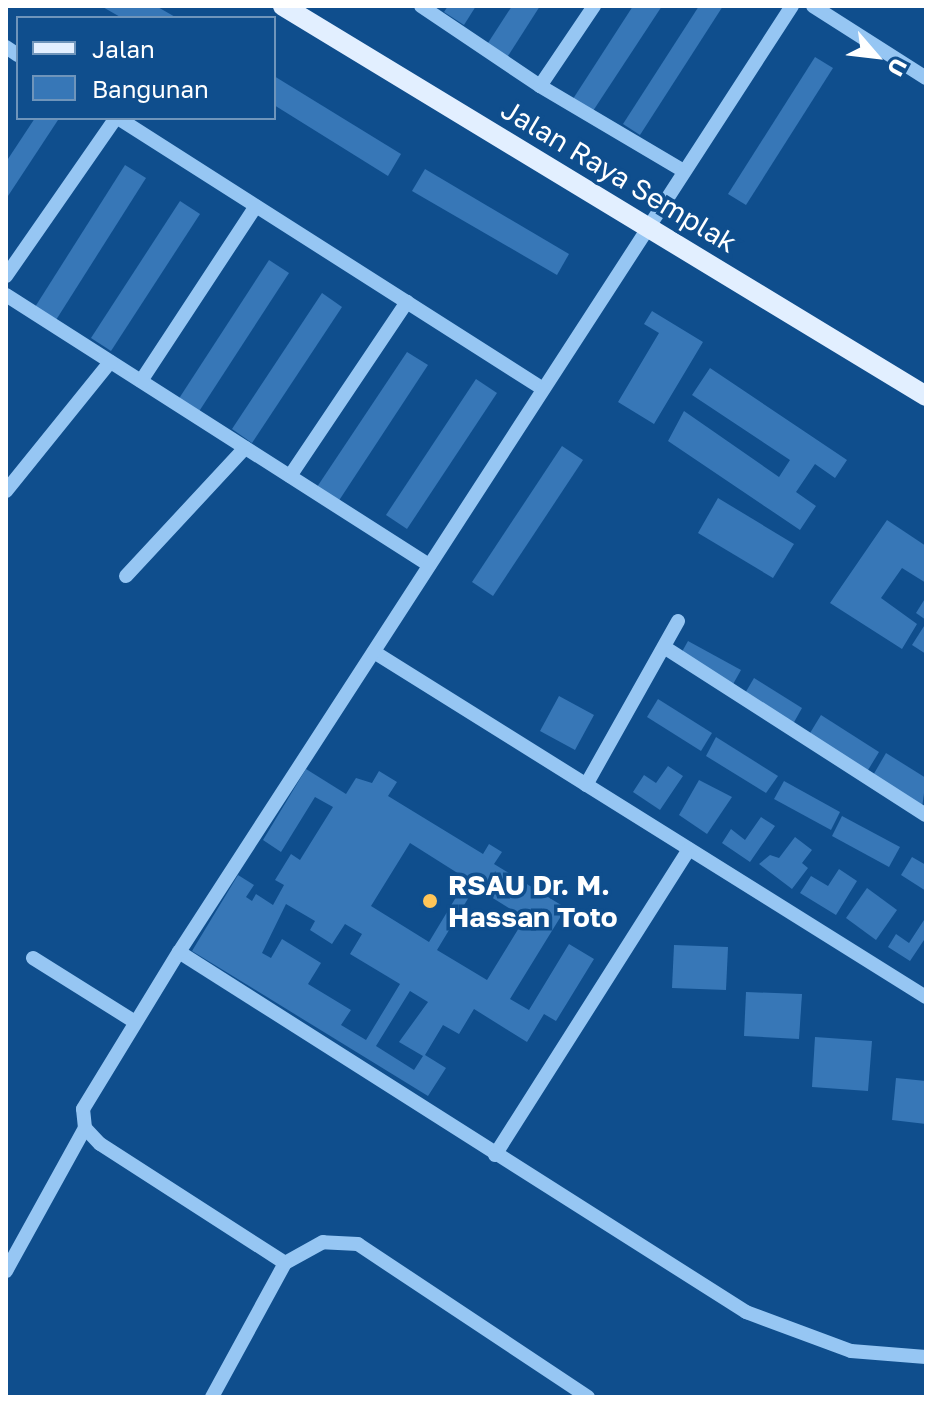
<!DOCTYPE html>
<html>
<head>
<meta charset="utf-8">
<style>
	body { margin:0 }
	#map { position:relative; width:932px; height:1403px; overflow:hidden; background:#0f4e8d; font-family:"Golos Text",sans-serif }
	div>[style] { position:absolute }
	.building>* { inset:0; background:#3777b7 }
	.minor>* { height:14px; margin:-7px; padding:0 7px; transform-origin:7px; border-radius:7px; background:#96c6f3 }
	.major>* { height:20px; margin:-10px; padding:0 10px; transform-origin:10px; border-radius:10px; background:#e2efff }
	.dots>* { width:22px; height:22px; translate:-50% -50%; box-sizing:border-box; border:4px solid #0f4e8d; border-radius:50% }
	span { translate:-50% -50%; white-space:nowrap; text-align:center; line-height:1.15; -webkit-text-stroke:7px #0f4e8d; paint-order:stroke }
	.street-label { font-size:28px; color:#fff }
	.poi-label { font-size:28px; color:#fff; font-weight:700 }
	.left { translate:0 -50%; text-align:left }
	.frame { position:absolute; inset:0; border:8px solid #fff; pointer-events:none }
	.legend { position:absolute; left:16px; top:16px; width:260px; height:104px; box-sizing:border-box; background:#0f4e8d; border:2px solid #6f95bb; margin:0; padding:10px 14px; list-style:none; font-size:24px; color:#fff }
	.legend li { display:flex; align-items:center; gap:16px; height:40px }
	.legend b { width:40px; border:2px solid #6f95bb }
	.north { position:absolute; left:836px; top:16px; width:80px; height:80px; -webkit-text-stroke:6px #0f4e8d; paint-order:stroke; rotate:118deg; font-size:22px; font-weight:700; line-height:32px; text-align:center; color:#fff }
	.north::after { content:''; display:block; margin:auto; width:28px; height:36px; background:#fff; clip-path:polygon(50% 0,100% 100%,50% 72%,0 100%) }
</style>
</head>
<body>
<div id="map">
	<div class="building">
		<i style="clip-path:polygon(101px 6px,156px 6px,177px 18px,122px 18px)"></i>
		<i style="clip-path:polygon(448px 6px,476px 6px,464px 25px,444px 12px)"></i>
		<i style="clip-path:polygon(512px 6px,540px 6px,506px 59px,486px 46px)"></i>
		<i style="clip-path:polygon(633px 6px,662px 6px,591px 114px,571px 102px)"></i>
		<i style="clip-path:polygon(699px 6px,723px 6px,640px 135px,623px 124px)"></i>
		<i style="clip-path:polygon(815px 57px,833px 68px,746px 205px,728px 194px)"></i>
		<i style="clip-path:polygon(274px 76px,401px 154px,388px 176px,274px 105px)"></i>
		<i style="clip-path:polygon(35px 118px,58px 120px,6px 199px,6px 162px)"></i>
		<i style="clip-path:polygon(125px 165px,146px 178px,56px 320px,35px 307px)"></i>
		<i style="clip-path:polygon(425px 169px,569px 254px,557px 275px,412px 191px)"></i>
		<i style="clip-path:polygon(180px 201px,200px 214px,111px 351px,91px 338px)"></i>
		<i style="clip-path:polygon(269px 260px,289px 273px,198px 413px,178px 400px)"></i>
		<i style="clip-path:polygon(322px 293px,342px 307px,252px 443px,232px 429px)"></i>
		<i style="clip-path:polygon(652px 311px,703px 342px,654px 424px,618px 402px,659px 333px,644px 324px)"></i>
		<i style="clip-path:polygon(407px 352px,428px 365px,338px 502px,317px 487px)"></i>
		<i style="clip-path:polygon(710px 368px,847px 460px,835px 478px,815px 464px,796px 492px,816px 506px,800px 530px,668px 441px,684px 411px,779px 477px,790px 460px,692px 395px)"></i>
		<i style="clip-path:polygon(476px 379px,497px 393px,407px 529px,386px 515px)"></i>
		<i style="clip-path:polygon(562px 446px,583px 460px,493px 596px,472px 582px)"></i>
		<i style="clip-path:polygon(718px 498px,794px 544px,773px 578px,698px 533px)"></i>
		<i style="clip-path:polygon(887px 520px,926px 546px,926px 583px,902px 568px,881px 598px,917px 624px,902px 649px,830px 603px)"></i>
		<i style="clip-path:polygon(926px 597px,926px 620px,916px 613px)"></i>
		<i style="clip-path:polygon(926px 623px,926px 654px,912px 645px)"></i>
		<i style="clip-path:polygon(688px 641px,741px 670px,732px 686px,679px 657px)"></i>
		<i style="clip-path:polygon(754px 678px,802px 708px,793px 724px,744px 695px)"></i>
		<i style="clip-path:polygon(559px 696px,594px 715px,575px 750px,540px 731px)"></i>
		<i style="clip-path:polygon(658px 699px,712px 733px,701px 751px,647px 717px)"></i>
		<i style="clip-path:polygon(821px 715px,879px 752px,865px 775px,807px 738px)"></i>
		<i style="clip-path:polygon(716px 737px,778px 776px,766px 793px,706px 756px)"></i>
		<i style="clip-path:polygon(886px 753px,926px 778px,922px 808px,872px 777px)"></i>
		<i style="clip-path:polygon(668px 766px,683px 776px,660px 810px,633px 792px,644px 775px,656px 783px)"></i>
		<i style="clip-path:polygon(evenodd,306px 769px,346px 794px,356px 778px,372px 783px,379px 771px,397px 782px,388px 796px,483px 854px,489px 844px,502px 852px,494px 864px,566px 908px,510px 999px,529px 1010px,569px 944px,594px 959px,556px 1021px,544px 1014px,527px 1042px,474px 1009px,459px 1034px,443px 1025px,425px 1055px,446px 1068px,428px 1096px,192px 951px,238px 875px,254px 885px,246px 897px,252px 901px,256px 894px,273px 905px,284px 885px,275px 880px,291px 854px,300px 860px,333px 807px,315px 797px,281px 852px,263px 840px,306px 769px,410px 843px,467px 879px,429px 942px,371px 906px,410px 843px,306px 769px,475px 887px,525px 918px,487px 980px,437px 950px,475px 887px,306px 769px,286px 904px,315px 921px,310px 930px,332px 944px,345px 924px,362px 934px,350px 954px,400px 984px,366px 1040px,341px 1025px,351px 1010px,308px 984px,321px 963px,282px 939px,271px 958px,262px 953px,286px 904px,306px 769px,410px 991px,428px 1002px,399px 1042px,423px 1056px,414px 1070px,376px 1046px,410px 991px)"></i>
		<i style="clip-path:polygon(699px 780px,732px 797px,707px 834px,679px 815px)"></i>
		<i style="clip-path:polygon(784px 781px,840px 812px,831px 830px,774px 799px)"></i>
		<i style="clip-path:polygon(842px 816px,900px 847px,889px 867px,832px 836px)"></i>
		<i style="clip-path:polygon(761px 817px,775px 826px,750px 862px,722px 843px,731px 829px,745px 840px)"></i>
		<i style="clip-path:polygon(795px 837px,812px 850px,802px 863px,808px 868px,792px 889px,759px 864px,770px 855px,779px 858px)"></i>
		<i style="clip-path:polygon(912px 857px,926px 865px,926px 891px,901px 875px)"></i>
		<i style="clip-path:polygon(839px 869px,857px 881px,836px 915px,800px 893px,811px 876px,828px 886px)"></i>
		<i style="clip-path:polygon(867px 888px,897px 910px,876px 940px,846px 918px)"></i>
		<i style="clip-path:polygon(924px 920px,926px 937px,910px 961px,888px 947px,896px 934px,909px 943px)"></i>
		<i style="clip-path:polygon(674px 945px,728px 947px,726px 990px,672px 988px)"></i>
		<i style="clip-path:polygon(746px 992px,802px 994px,799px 1039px,744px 1036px)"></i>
		<i style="clip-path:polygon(815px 1037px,872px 1041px,868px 1091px,812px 1087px)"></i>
		<i style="clip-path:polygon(896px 1078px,926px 1081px,926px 1124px,892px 1120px)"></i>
	</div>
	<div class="minor">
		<i style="left:421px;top:6px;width:143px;rotate:33.9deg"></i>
		<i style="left:540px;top:86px;width:167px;rotate:30.6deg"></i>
		<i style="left:813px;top:6px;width:134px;rotate:32.5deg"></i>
		<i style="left:6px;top:47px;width:14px;rotate:34deg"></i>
		<i style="left:540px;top:86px;width:97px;rotate:-56deg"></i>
		<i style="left:118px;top:118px;width:504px;rotate:32.52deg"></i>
		<i style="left:6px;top:276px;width:193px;rotate:-55.2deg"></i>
		<i style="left:6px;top:295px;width:502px;rotate:32.55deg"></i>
		<i style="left:141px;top:381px;width:209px;rotate:-56.7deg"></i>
		<i style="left:290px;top:476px;width:210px;rotate:-56.1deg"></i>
		<i style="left:6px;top:491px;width:166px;rotate:-51.1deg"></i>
		<i style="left:126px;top:576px;width:175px;rotate:-47.1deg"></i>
		<i style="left:664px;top:647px;width:311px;rotate:32.7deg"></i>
		<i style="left:374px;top:652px;width:651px;rotate:32.01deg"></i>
		<i style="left:586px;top:785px;width:188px;rotate:-60.7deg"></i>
		<i style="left:179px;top:952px;width:672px;rotate:32.41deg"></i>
		<i style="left:746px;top:1312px;width:112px;rotate:20.4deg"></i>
		<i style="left:851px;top:1351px;width:75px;rotate:4.6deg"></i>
		<i style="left:33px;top:958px;width:120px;rotate:32.1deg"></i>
		<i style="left:495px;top:1155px;width:362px;rotate:-57.6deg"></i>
		<i style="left:6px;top:1271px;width:163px;rotate:-61.1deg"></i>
		<i style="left:212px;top:1397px;width:153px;rotate:-61.4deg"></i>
		<i style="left:588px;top:1397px;width:276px;rotate:-146.4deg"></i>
		<i style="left:358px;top:1244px;width:35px;rotate:-177deg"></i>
		<i style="left:323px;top:1242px;width:43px;rotate:151.1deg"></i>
		<i style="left:285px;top:1263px;width:220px;rotate:-147.2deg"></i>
		<i style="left:100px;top:1144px;width:22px;rotate:-133deg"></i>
		<i style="left:85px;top:1128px;width:19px;rotate:-96deg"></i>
		<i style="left:83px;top:1109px;width:184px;rotate:-58.6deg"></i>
		<i style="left:179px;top:952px;width:1127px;rotate:-57.06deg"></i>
	</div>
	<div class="major">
		<i style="left:283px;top:6px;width:752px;rotate:31.24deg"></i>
	</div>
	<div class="dots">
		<i style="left:430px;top:901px;background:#ffc558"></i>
	</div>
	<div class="street-label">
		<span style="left:619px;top:176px;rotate:31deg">Jalan Raya Semplak</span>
	</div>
	<div class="poi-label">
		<span class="left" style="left:448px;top:901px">RSAU Dr. M.<br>Hassan Toto</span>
	</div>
	<div class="frame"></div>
	<ul class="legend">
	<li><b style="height:10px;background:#e2efff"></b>Jalan</li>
	<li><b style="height:22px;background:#3777b7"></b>Bangunan</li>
	</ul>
	<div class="north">U</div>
</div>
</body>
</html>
